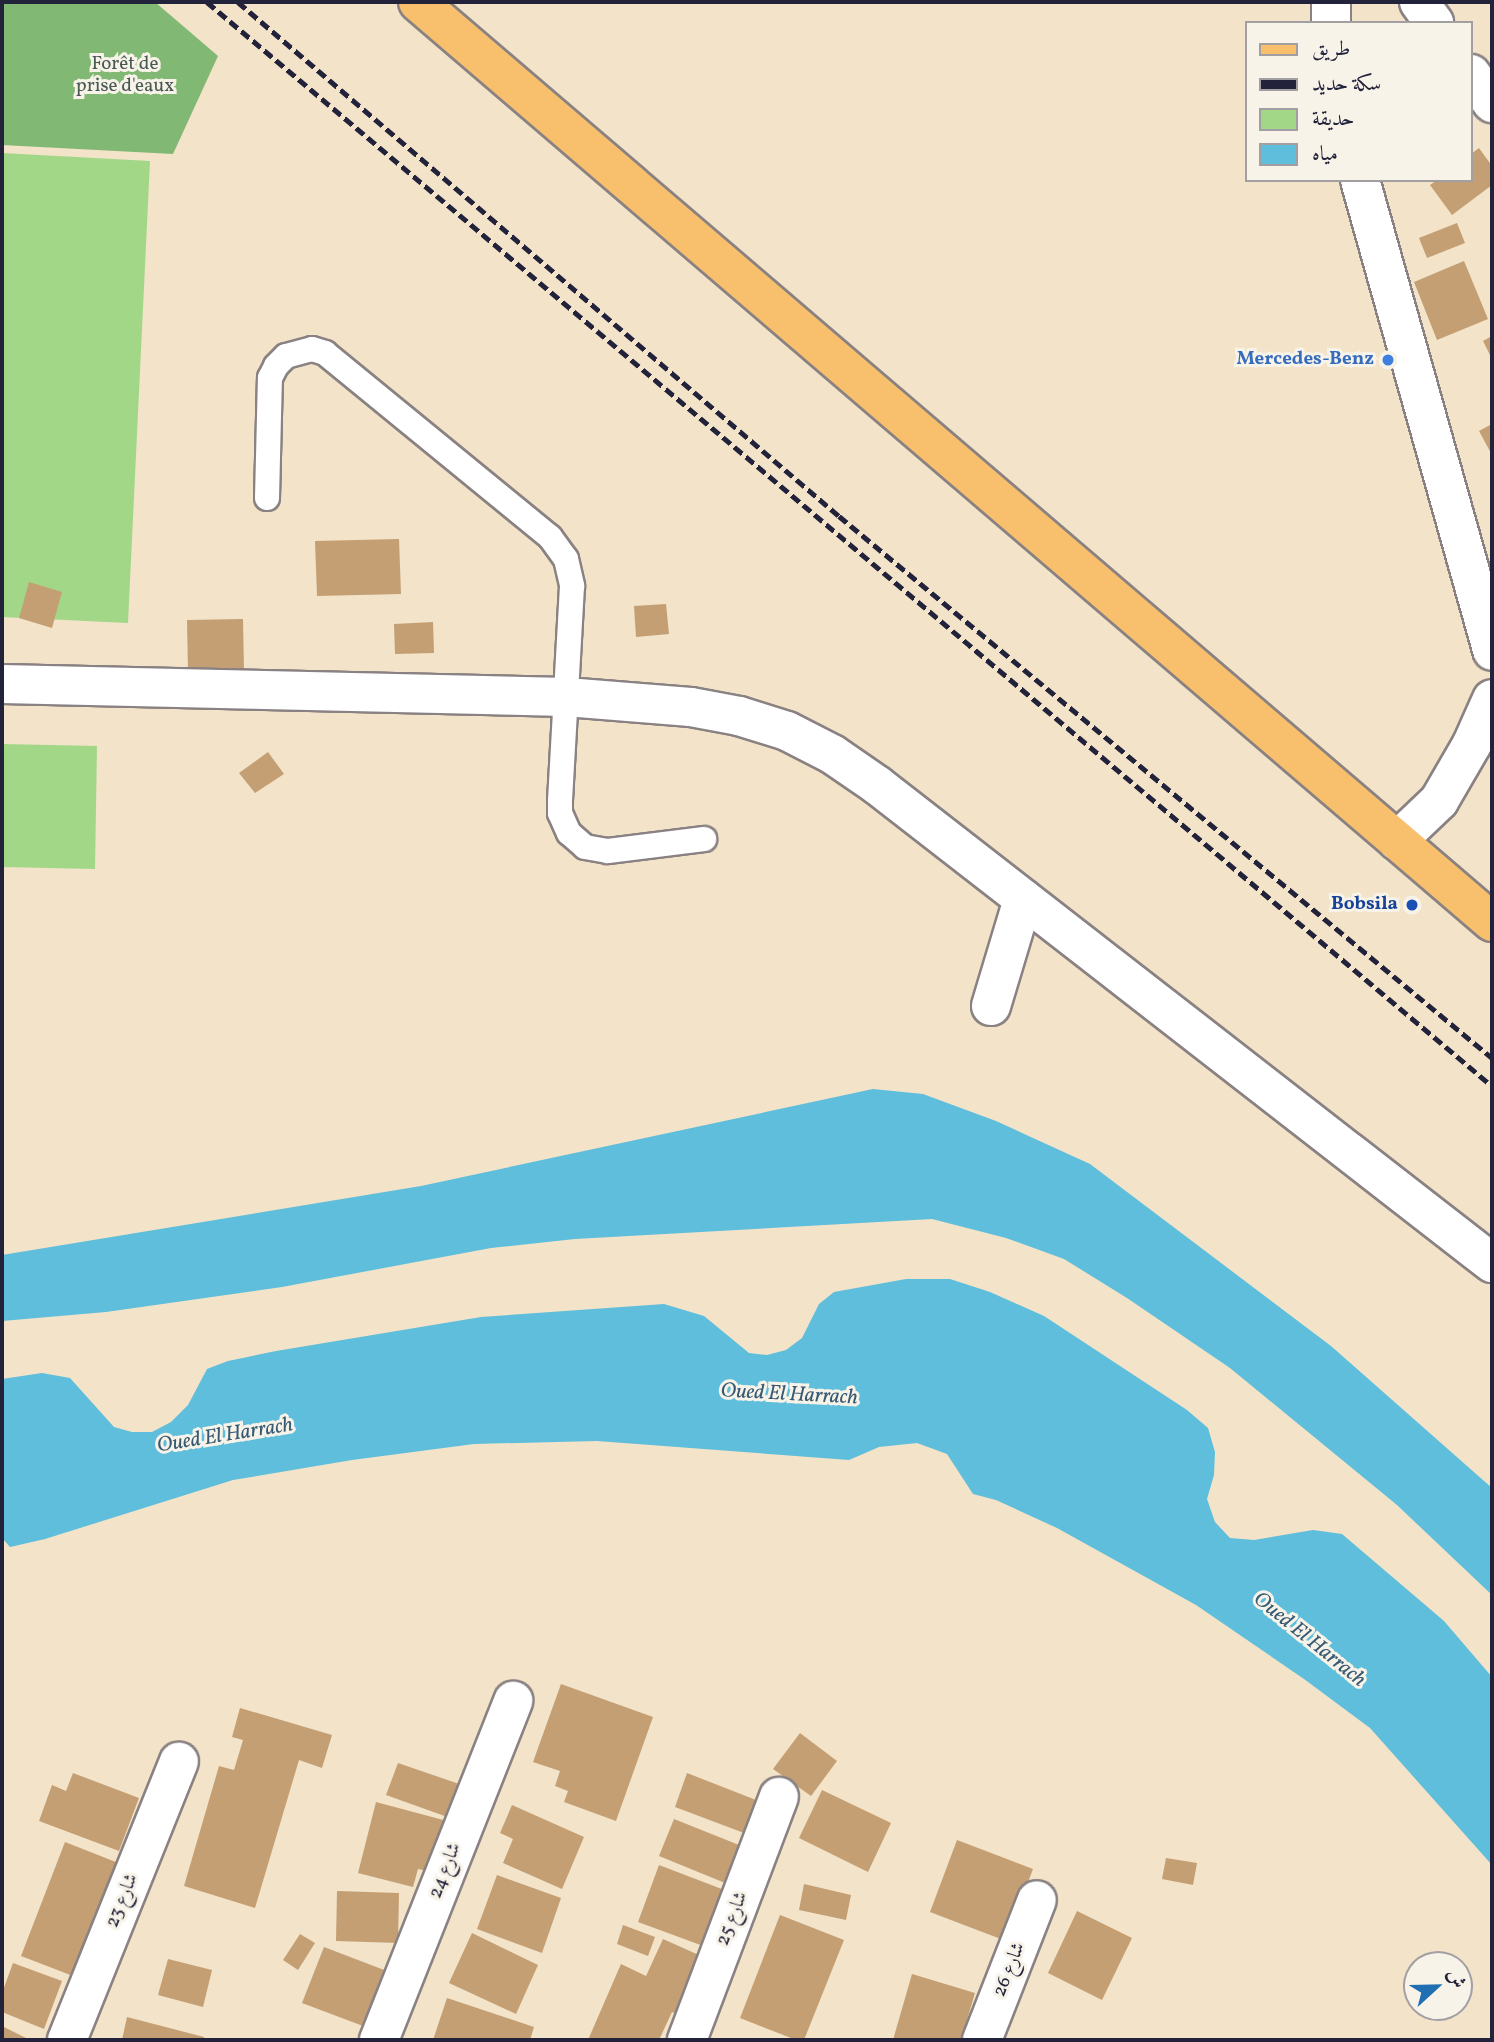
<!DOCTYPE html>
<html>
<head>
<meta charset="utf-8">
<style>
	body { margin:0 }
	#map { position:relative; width:1494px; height:2042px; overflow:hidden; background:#f2e3c9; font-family:Vollkorn,Amiri,serif }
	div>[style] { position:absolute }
	.green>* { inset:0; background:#a2d788 }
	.forest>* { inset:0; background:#81b874 }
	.water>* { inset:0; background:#5ebedc }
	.building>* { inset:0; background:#c49f74 }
	.roads { filter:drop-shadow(2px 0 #8a8282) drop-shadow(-2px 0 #8a8282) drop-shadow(0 2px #8a8282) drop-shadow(0 -2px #8a8282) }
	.lane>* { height:24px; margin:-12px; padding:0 12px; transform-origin:12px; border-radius:12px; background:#fff }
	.street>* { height:38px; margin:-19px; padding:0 19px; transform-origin:19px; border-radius:19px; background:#fff }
	.primary>* { height:38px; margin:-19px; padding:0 19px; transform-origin:19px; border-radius:19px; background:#f8bf6c }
	.rail>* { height:5px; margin-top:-2.5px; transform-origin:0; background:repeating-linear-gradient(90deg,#22223b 0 10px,transparent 0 15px) }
	.dots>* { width:19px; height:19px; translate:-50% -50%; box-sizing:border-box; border:4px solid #f7f3e8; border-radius:50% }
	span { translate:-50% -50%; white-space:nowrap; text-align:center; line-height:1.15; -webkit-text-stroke:6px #f7f3e8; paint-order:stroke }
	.park-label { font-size:19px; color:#485852 }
	.shop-label { font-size:19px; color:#366cbe; font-weight:700 }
	.right { translate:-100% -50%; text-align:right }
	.transit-label { font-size:19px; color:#164399; font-weight:700 }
	.street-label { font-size:19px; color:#22223b }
	.water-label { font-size:21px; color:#375973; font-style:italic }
	.frame { position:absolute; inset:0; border:4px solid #22223b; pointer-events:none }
	.legend { position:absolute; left:1245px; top:21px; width:228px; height:161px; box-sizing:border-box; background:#f7f3e8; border:2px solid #a29fa3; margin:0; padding:9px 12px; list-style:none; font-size:21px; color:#22223b }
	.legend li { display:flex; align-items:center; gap:14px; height:35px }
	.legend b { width:35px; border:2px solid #a29fa3 }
	.north { position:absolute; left:1403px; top:1951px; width:70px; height:70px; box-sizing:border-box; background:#f7f3e8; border:2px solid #a29fa3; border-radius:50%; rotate:68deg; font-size:19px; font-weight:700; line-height:28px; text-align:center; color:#22223b }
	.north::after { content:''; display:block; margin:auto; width:24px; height:32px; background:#1f6fb2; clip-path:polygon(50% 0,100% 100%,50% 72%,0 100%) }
</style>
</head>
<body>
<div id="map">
	<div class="green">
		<i style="clip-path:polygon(2px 153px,150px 161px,128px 623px,2px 617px)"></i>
		<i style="clip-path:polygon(2px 744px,97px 746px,95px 869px,2px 867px)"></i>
	</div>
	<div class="forest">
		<i style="clip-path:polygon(2px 2px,155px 2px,218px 56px,173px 154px,2px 145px)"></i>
	</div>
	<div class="water">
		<i style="clip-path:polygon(873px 1089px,923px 1094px,996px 1121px,1090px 1164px,1331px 1346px,1492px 1488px,1492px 1595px,1397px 1505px,1230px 1368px,1127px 1298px,1064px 1259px,1006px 1238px,932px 1219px,575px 1239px,491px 1248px,282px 1287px,106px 1312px,2px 1321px,2px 1255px,421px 1186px)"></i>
		<i style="clip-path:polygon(906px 1279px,950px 1279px,990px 1292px,1044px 1316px,1187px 1410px,1208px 1428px,1215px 1452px,1214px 1475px,1207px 1499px,1215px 1522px,1230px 1538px,1254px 1540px,1313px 1530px,1342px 1534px,1444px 1621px,1492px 1677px,1492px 1865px,1370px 1728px,1304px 1679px,1196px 1605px,1057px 1528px,996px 1500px,973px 1494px,947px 1454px,917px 1443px,879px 1447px,849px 1460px,597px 1441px,474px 1444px,352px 1460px,233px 1480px,45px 1539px,10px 1547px,2px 1538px,2px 1379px,42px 1373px,70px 1378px,114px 1427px,132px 1432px,152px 1432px,171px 1422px,188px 1405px,207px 1369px,228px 1361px,276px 1351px,481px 1317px,664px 1304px,704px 1316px,749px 1353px,767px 1355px,786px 1350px,802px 1338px,819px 1304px,834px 1292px)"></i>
	</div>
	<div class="building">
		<i style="clip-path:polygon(1479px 148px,1492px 166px,1492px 185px,1452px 215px,1430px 185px,1437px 180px,1471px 180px,1471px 154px)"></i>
		<i style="clip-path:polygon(1457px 223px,1465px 243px,1427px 258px,1419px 238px)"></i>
		<i style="clip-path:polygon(1464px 261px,1488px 319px,1437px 340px,1414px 282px)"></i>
		<i style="clip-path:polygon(1492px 336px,1492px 359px,1483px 341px)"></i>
		<i style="clip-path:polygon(1492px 424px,1492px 455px,1479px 431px)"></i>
		<i style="clip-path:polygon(399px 539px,401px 594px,317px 596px,315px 541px)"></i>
		<i style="clip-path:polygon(29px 582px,62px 592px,52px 628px,19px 618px)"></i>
		<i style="clip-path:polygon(666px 604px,669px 634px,636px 637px,634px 606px)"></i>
		<i style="clip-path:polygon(243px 619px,244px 671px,188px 672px,187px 620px)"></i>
		<i style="clip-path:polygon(433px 622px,434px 653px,395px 654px,394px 624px)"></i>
		<i style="clip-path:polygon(268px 752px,284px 774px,255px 793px,239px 773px)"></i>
		<i style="clip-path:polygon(561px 1684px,653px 1717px,616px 1821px,564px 1802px,568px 1791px,555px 1786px,560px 1771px,533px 1762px)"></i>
		<i style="clip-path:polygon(240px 1708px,332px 1735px,322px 1768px,299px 1760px,255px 1908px,184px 1886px,219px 1766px,234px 1770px,243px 1740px,232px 1737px)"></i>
		<i style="clip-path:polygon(800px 1733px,837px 1761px,811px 1796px,773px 1769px)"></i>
		<i style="clip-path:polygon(398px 1763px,465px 1786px,453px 1819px,386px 1795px)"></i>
		<i style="clip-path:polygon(73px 1773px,139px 1798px,119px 1851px,39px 1821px,52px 1785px,66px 1791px)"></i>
		<i style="clip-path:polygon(687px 1773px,756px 1800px,744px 1833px,675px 1807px)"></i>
		<i style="clip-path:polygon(822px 1790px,891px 1823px,868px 1872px,799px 1838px)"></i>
		<i style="clip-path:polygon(376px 1802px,447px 1821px,433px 1872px,418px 1869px,413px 1887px,358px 1873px)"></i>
		<i style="clip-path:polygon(512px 1805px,584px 1837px,562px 1889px,503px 1863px,513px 1839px,500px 1833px)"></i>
		<i style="clip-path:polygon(674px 1819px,744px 1847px,730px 1885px,659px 1856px)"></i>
		<i style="clip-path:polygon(957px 1840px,1033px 1869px,1006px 1941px,930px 1912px)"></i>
		<i style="clip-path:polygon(65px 1842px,126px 1866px,73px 1976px,21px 1956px)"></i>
		<i style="clip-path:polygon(1166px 1858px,1197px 1863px,1193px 1885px,1162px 1879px)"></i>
		<i style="clip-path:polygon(659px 1865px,727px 1891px,706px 1947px,638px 1922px)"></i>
		<i style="clip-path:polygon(497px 1875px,561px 1898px,542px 1953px,477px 1929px)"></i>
		<i style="clip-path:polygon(804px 1884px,851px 1895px,846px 1920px,799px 1910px)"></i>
		<i style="clip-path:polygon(337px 1891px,399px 1893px,398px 1943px,336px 1941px)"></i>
		<i style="clip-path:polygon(1077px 1911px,1132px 1938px,1102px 2000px,1048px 1973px)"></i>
		<i style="clip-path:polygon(780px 1915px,844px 1940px,804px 2040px,796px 2040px,740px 2018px)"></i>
		<i style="clip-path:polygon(623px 1925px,655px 1937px,648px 1956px,617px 1944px)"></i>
		<i style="clip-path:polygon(472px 1933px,538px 1965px,516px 2014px,449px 1983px)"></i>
		<i style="clip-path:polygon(300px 1934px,315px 1943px,298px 1970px,283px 1960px)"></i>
		<i style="clip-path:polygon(663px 1939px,710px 1960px,686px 2018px,672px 2012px,659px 2040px,588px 2040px,621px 1964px,646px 1976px)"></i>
		<i style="clip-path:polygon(324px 1947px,392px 1973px,371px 2029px,302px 2003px)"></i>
		<i style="clip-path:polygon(168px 1959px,212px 1970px,203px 2007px,158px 1995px)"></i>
		<i style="clip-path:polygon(13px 1963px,62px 1981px,44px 2029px,2px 2012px,2px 1993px)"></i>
		<i style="clip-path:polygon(912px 1974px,975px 1993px,961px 2040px,893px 2040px)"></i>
		<i style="clip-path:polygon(447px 1998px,534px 2027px,530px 2040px,433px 2040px)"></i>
		<i style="clip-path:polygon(127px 2017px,204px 2037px,204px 2040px,122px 2040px)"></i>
		<i style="clip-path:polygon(2px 2026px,30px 2040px,2px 2040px)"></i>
	</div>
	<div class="roads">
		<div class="lane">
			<i style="left:267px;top:498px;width:120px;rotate:-88.6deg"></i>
			<i style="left:270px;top:378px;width:13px;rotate:-63deg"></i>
			<i style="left:276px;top:366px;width:14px;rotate:-45deg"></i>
			<i style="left:286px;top:356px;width:27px;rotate:-15deg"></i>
			<i style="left:312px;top:349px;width:14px;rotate:17deg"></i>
			<i style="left:325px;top:353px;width:291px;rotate:39.3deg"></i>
			<i style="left:550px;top:537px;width:27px;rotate:54deg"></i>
			<i style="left:566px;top:559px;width:28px;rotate:77deg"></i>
			<i style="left:572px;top:586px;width:215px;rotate:93.2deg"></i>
			<i style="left:560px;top:801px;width:12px;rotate:90deg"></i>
			<i style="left:560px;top:813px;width:22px;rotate:66deg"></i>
			<i style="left:569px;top:833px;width:21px;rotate:41deg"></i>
			<i style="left:585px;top:847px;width:23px;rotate:10deg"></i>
			<i style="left:608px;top:851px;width:97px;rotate:-7.1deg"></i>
		</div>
		<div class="street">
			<i style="left:1419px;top:2px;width:26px;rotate:54deg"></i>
			<i style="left:1331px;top:23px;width:21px;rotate:-90deg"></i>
			<i style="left:1471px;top:74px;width:36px;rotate:54deg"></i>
			<i style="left:1360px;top:180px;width:489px;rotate:74.3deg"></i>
			<i style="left:2px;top:684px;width:564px;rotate:1.32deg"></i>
			<i style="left:566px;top:697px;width:125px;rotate:4.6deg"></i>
			<i style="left:691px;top:707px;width:49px;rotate:10.6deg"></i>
			<i style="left:739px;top:716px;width:50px;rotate:17.4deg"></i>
			<i style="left:787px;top:731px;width:51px;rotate:27.1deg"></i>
			<i style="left:832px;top:754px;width:55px;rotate:34.6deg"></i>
			<i style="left:877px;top:785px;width:779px;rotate:37.86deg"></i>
			<i style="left:1397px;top:841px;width:58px;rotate:-43.6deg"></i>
			<i style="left:1439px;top:801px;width:66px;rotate:-59.9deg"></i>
			<i style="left:1472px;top:744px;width:49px;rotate:-66deg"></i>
			<i style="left:991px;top:1006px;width:112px;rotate:-73.3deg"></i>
			<i style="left:67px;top:2040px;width:300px;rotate:-68.1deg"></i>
			<i style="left:379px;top:2040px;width:365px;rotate:-68.4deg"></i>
			<i style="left:687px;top:2040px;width:260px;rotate:-69.3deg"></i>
			<i style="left:982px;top:2040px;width:150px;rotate:-68.6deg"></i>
		</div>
		<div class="primary">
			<i style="left:418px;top:2px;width:1414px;rotate:40.58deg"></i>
		</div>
	</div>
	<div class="rail">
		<i style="left:207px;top:2px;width:1681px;rotate:40.15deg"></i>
		<i style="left:238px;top:2px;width:791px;rotate:40.54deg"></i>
		<i style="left:839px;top:516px;width:849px;rotate:39.69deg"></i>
	</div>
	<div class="dots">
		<i style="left:1388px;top:360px;background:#3f7fe0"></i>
		<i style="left:1412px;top:905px;background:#1a4fb4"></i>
	</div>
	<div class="park-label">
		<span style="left:125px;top:76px">Forêt de<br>prise d'eaux</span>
	</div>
	<div class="shop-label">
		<span class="right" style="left:1374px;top:360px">Mercedes-Benz</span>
	</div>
	<div class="transit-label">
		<span class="right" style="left:1398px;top:905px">Bobsila</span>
	</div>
	<div class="street-label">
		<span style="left:446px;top:1871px;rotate:-69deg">شارع 24</span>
		<span style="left:123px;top:1901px;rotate:-68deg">شارع 23</span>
		<span style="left:733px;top:1919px;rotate:-69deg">شارع 25</span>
		<span style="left:1010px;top:1970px;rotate:-68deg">شارع 26</span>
	</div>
	<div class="water-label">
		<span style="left:789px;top:1395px;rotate:3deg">Oued El Harrach</span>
		<span style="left:225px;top:1436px;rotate:-9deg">Oued El Harrach</span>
		<span style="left:1309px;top:1640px;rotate:39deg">Oued El Harrach</span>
	</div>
	<div class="frame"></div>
	<ul class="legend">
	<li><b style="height:9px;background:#f8bf6c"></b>طريق</li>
	<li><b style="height:9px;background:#22223b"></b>سكة حديد</li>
	<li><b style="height:19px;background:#a2d788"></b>حديقة</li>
	<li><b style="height:19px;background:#5ebedc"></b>مياه</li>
	</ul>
	<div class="north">ش</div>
</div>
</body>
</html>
